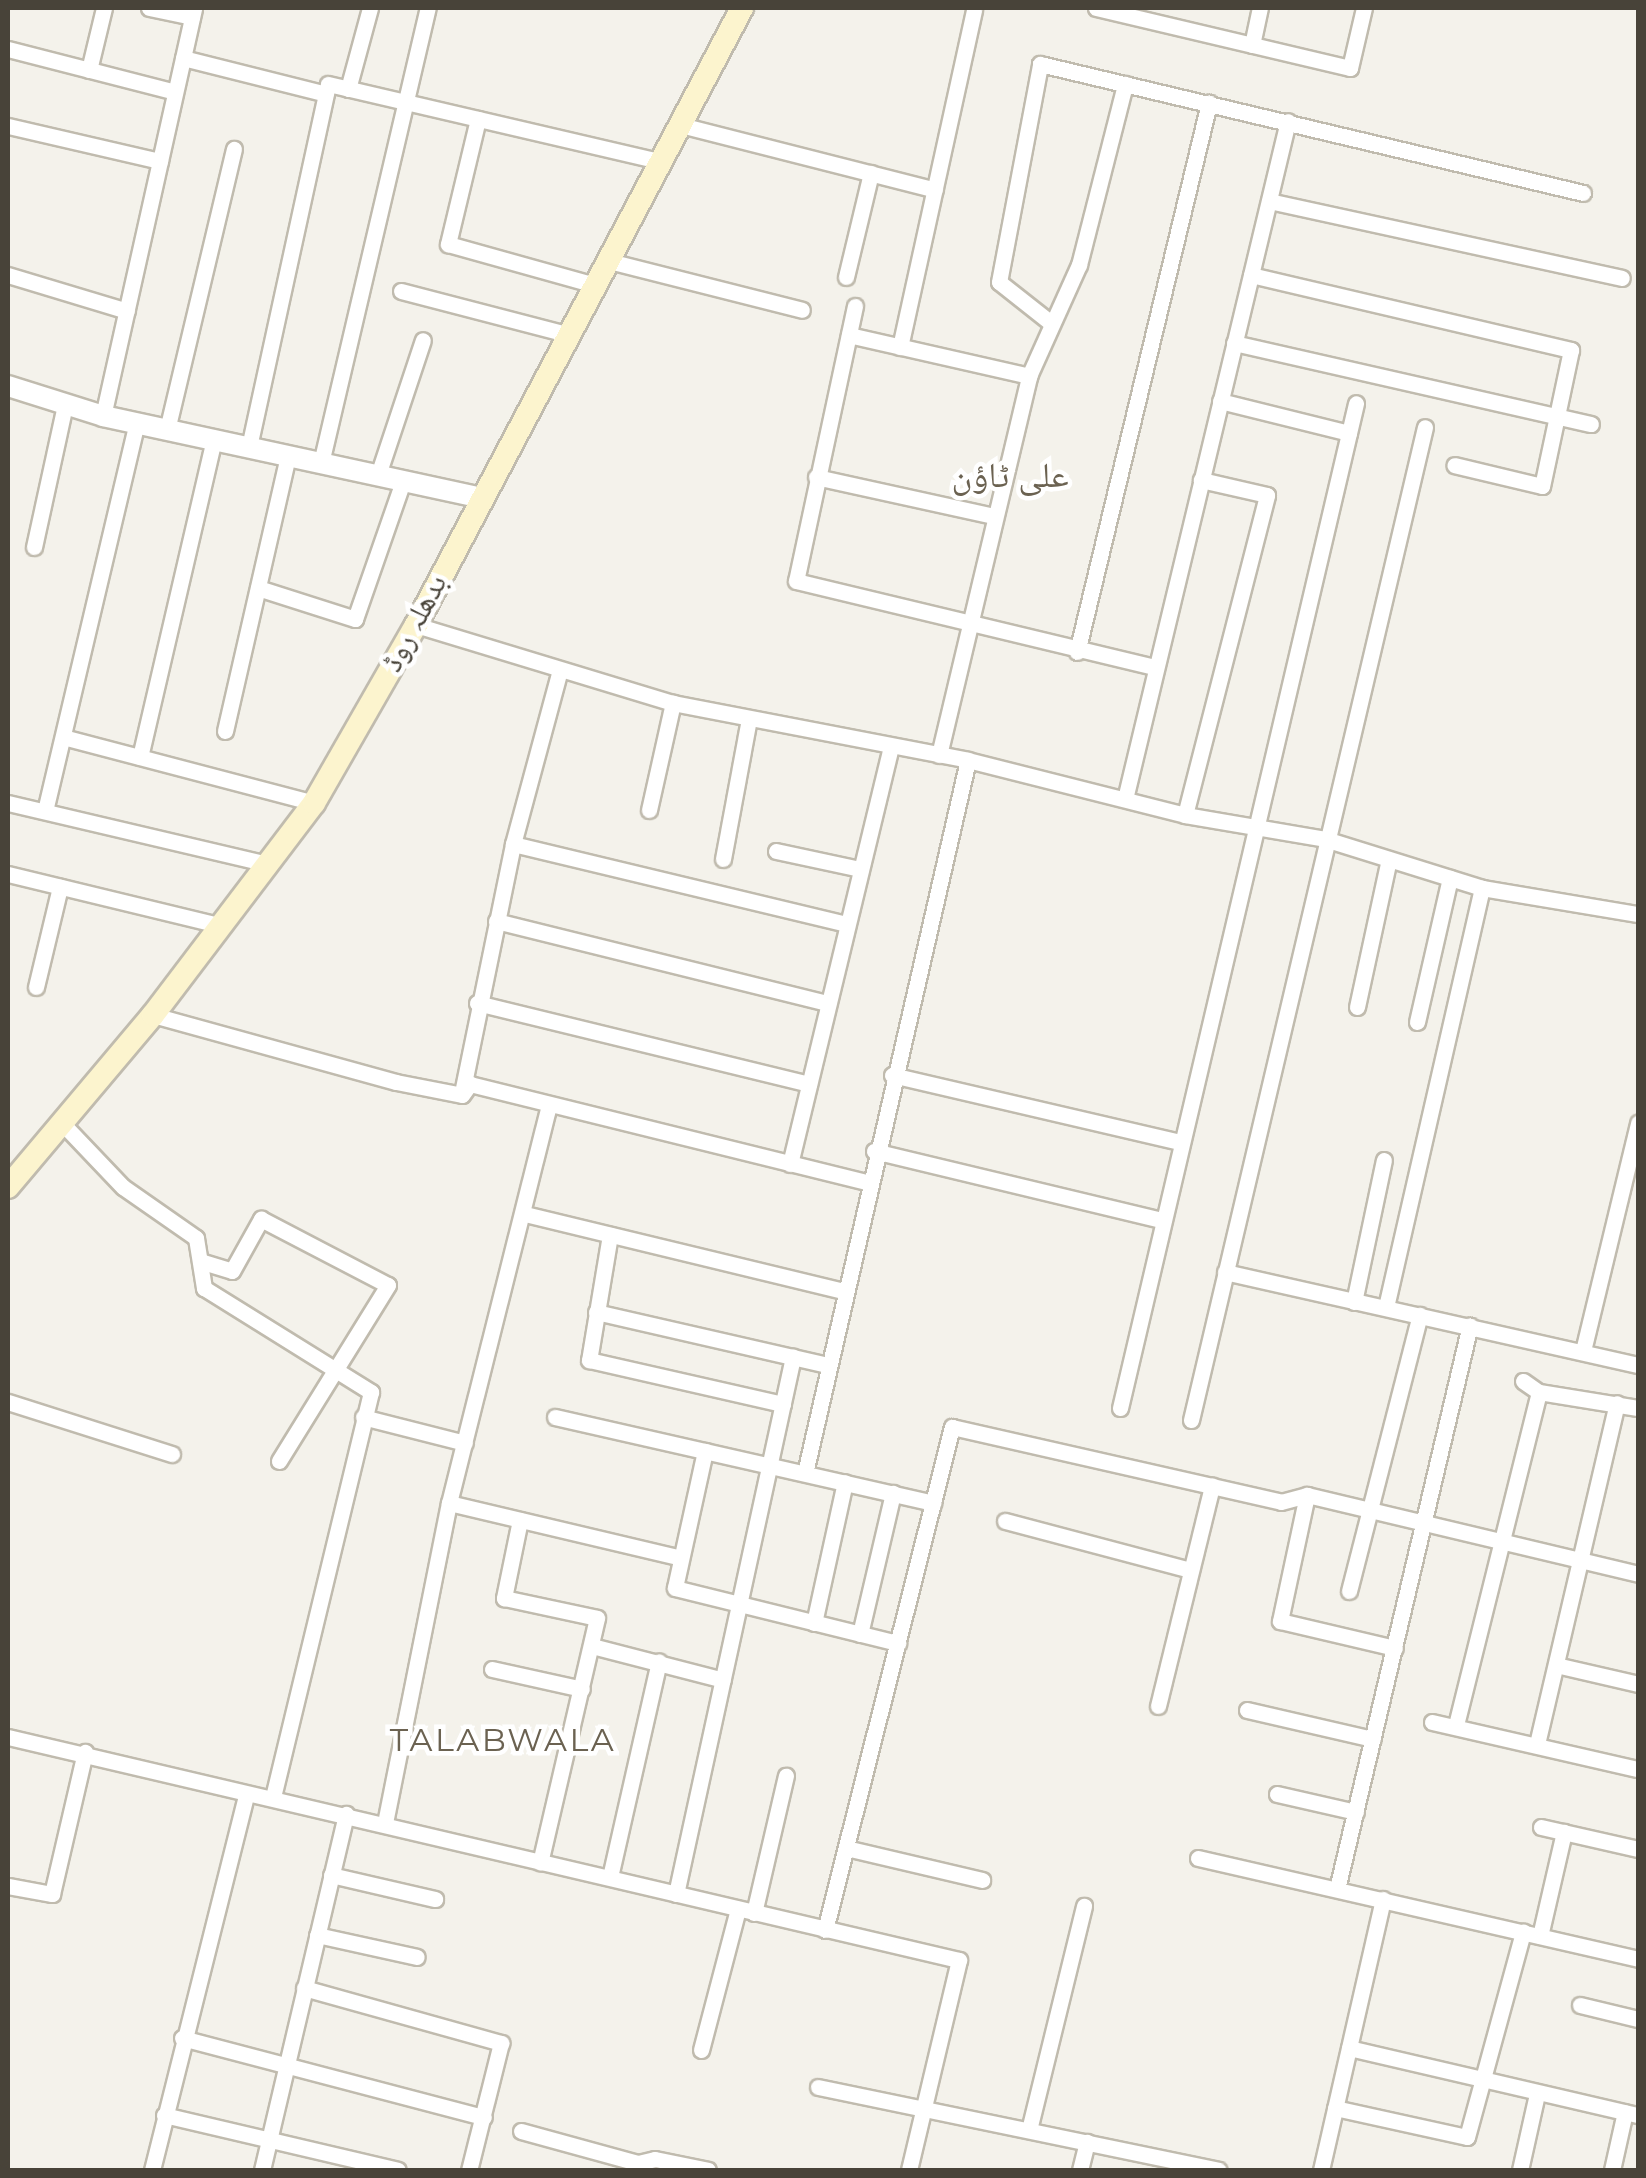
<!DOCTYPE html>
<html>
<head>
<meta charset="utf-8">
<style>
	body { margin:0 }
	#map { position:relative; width:1646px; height:2178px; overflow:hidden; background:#f4f2eb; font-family:Montserrat,"Noto Naskh Arabic",sans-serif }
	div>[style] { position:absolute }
	.roads { filter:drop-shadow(2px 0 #c0bbae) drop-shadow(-2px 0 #c0bbae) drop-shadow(0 2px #c0bbae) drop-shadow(0 -2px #c0bbae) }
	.minor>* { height:15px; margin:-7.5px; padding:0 7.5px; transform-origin:7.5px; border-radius:7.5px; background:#fff }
	.tertiary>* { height:20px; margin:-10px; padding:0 10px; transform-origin:10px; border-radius:10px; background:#fff }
	.secondary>* { height:22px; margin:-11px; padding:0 11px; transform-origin:11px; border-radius:11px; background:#fcf4ce }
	span { translate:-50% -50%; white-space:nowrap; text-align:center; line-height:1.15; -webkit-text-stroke:9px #fff; paint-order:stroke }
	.street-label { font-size:30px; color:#484339 }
	.neighbourhood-label { font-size:32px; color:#6b6251; letter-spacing:2.5px }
	.quarter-label { font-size:35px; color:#6b6251 }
	.frame { position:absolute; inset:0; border:10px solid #484339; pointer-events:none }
</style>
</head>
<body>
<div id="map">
	<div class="roads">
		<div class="minor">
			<i style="left:149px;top:8px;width:44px;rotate:11.8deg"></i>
			<i style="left:1096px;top:8px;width:261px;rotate:13.3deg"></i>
			<i style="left:1350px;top:68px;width:62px;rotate:-76.9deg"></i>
			<i style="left:1252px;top:45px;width:38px;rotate:-78deg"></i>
			<i style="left:8px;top:49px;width:172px;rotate:14.4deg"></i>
			<i style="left:183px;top:58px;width:147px;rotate:14.1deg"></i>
			<i style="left:89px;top:70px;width:64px;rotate:-76.4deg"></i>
			<i style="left:348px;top:89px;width:84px;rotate:-74.8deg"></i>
			<i style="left:478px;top:119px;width:129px;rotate:103.5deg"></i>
			<i style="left:448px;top:244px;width:148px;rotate:15.6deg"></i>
			<i style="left:677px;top:124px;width:266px;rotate:14.3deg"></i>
			<i style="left:8px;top:126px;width:156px;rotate:13deg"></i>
			<i style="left:1269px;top:201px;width:361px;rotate:12.3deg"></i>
			<i style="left:605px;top:260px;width:203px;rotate:14.2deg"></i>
			<i style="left:8px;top:275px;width:124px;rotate:16.8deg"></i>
			<i style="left:1251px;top:275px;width:329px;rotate:13.2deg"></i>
			<i style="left:1571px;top:350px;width:139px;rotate:102deg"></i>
			<i style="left:1542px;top:486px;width:90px;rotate:-166.6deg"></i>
			<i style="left:846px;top:277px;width:107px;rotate:-76.5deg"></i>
			<i style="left:401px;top:291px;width:171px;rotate:14.6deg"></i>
			<i style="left:855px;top:306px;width:281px;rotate:102.1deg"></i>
			<i style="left:796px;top:581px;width:369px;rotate:13.5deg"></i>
			<i style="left:1051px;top:323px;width:66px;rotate:-141.7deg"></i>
			<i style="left:999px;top:282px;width:222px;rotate:-79.3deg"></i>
			<i style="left:1040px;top:64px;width:558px;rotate:13.36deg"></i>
			<i style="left:849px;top:335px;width:185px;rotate:12.8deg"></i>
			<i style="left:1234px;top:343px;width:366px;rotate:12.8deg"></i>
			<i style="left:900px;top:347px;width:345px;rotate:-77.6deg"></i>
			<i style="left:1220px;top:401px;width:133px;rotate:13.9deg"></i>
			<i style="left:103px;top:416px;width:418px;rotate:-77.4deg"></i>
			<i style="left:167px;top:430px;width:289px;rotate:-76.6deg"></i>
			<i style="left:249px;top:447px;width:371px;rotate:-77.7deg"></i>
			<i style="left:328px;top:84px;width:339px;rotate:13.1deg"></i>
			<i style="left:321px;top:463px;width:467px;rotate:-76.8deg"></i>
			<i style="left:378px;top:475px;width:142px;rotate:-71.6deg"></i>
			<i style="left:816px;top:477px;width:182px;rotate:12.4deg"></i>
			<i style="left:34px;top:547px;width:145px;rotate:-77.7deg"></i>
			<i style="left:258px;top:588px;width:102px;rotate:17.7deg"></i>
			<i style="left:355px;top:619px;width:146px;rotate:-70.8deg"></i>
			<i style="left:416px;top:625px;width:269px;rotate:16.9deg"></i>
			<i style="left:673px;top:703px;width:300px;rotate:10.9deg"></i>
			<i style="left:968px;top:760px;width:224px;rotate:14.2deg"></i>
			<i style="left:1185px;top:815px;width:142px;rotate:9.7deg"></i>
			<i style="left:1325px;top:839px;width:164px;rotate:17.3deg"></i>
			<i style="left:1482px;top:888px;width:158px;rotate:9.5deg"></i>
			<i style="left:1077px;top:652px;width:565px;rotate:-76.48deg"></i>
			<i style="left:225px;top:731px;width:282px;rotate:-77.1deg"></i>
			<i style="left:63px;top:737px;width:260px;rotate:14.7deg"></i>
			<i style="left:939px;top:755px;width:390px;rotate:-76.6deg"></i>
			<i style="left:1029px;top:376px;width:122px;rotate:-65.8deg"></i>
			<i style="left:1079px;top:265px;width:187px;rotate:-75.7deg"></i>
			<i style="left:140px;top:757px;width:326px;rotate:-76.9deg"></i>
			<i style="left:1125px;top:799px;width:697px;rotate:-76.48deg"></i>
			<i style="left:8px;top:803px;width:268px;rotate:13.2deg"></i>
			<i style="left:649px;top:810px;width:110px;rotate:-77.4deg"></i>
			<i style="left:45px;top:811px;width:399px;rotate:-76.7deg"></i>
			<i style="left:1185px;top:815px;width:330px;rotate:-75.6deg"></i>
			<i style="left:1267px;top:495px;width:68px;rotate:-167.2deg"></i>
			<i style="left:513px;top:844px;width:343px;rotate:13.5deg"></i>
			<i style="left:776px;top:851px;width:86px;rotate:12.1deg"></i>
			<i style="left:723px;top:859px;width:142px;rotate:-79.5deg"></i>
			<i style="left:8px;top:874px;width:221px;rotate:13.6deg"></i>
			<i style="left:496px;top:921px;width:342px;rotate:13.9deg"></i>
			<i style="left:36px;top:987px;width:103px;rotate:-76.5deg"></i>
			<i style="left:477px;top:1003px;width:342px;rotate:13.7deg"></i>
			<i style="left:1357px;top:1007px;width:151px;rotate:-77.8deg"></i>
			<i style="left:153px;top:1015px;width:252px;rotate:15.4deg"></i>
			<i style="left:396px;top:1082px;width:67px;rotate:11.1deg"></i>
			<i style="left:462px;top:1095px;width:14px;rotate:-54deg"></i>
			<i style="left:470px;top:1084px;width:409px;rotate:13.9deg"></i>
			<i style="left:1417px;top:1022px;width:148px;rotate:-77.1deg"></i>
			<i style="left:892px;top:1075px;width:295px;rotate:13.1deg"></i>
			<i style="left:462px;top:1093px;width:254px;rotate:-78.4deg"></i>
			<i style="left:513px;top:844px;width:177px;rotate:-74.9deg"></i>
			<i style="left:62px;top:1123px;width:88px;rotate:46.4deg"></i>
			<i style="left:123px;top:1187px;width:89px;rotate:34.9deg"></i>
			<i style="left:196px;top:1238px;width:51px;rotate:80.9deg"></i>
			<i style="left:204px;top:1288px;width:197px;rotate:31.9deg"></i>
			<i style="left:371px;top:1392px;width:418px;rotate:103.6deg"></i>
			<i style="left:874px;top:1151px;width:295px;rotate:13.5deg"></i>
			<i style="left:790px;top:1164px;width:429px;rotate:-76.4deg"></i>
			<i style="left:525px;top:1214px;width:328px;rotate:13.6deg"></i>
			<i style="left:610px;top:1235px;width:127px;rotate:99.5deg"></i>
			<i style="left:589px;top:1360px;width:199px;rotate:12.8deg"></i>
			<i style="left:203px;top:1262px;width:30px;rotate:17deg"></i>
			<i style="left:232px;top:1271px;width:60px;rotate:-60.9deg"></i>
			<i style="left:261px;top:1219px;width:143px;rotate:27.5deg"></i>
			<i style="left:388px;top:1285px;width:207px;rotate:121.8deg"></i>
			<i style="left:1225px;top:1272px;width:423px;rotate:12.7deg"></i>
			<i style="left:1354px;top:1302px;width:145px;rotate:-78.1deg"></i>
			<i style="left:1386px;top:1307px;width:430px;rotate:-77.1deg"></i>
			<i style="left:596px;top:1312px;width:238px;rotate:12.9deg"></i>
			<i style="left:1583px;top:1351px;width:235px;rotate:-76.4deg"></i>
			<i style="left:1523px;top:1381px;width:19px;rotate:35deg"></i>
			<i style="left:1539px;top:1392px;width:100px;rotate:9.2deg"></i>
			<i style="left:8px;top:1402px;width:172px;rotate:17.6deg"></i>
			<i style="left:1120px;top:1408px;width:1032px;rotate:-76.78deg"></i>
			<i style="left:363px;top:1417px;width:105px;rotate:14.3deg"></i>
			<i style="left:555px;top:1417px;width:388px;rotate:12.8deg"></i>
			<i style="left:1191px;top:1420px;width:1020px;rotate:-76.74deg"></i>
			<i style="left:705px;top:1451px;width:140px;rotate:102.4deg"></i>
			<i style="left:675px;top:1588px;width:230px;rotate:13.9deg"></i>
			<i style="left:805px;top:1473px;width:731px;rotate:-77.12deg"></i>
			<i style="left:1307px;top:1495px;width:129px;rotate:102.1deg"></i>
			<i style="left:1280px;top:1621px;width:118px;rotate:13.2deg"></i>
			<i style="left:449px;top:1503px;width:238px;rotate:13.3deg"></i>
			<i style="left:520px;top:1520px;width:80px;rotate:101.6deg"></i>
			<i style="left:504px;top:1598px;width:95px;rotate:12.1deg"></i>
			<i style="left:597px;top:1618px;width:251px;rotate:103.1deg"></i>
			<i style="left:1005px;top:1521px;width:192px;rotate:14.8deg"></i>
			<i style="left:1349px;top:1591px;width:285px;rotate:-75.6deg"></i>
			<i style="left:814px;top:1623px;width:144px;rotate:-77.6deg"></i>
			<i style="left:860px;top:1634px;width:145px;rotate:-76.8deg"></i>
			<i style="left:592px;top:1646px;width:135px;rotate:14.5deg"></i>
			<i style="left:1556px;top:1665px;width:84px;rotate:13deg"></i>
			<i style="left:492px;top:1669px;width:92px;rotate:12.5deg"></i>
			<i style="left:1158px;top:1706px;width:227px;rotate:-76.2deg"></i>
			<i style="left:1247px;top:1710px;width:129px;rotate:13deg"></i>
			<i style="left:1432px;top:1722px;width:211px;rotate:12.9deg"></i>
			<i style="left:1456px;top:1725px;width:343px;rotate:-76deg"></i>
			<i style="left:8px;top:1737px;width:977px;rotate:13.2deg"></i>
			<i style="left:959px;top:1960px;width:216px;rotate:103.4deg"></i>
			<i style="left:1537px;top:1744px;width:350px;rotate:-76.8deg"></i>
			<i style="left:1277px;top:1794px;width:81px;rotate:12.8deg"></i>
			<i style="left:385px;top:1823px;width:326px;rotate:-78.7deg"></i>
			<i style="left:449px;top:1503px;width:409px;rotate:-75.9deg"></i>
			<i style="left:1541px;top:1827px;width:99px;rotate:12.8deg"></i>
			<i style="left:846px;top:1848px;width:140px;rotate:13.2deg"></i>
			<i style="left:1198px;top:1858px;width:451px;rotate:12.9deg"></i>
			<i style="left:331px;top:1875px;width:107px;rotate:13deg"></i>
			<i style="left:610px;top:1877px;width:221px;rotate:-77.2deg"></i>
			<i style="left:8px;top:1886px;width:45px;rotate:10.3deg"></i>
			<i style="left:52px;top:1894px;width:146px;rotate:-76.9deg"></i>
			<i style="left:1337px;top:1889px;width:579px;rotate:-76.73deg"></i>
			<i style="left:676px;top:1894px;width:550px;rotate:-77.71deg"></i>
			<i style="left:754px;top:1913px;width:141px;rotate:-76.9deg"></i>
			<i style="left:825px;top:1930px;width:519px;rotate:-75.83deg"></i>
			<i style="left:952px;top:1427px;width:337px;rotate:12.8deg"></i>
			<i style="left:1281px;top:1502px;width:27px;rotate:-15deg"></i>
			<i style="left:1307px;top:1495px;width:340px;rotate:13.4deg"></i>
			<i style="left:317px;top:1935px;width:102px;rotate:12.4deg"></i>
			<i style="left:1540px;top:1936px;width:107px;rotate:-77deg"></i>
			<i style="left:304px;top:1988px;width:205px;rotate:15.6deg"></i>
			<i style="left:501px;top:2043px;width:131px;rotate:104.1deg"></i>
			<i style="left:1580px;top:2005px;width:60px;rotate:13.6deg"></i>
			<i style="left:182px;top:2038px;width:312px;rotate:14.7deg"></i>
			<i style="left:1349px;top:2048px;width:297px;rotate:13.1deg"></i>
			<i style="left:701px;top:2050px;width:146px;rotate:-75.3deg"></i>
			<i style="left:818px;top:2087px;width:409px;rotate:11.7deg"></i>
			<i style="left:1335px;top:2108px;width:135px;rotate:12.4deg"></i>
			<i style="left:1467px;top:2137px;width:213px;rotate:-74.7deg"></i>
			<i style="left:164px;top:2115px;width:240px;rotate:13.2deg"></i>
			<i style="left:1029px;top:2130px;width:231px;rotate:-76.2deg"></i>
			<i style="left:521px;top:2131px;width:121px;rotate:15.3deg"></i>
			<i style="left:638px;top:2163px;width:17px;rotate:-13deg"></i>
			<i style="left:655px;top:2159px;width:54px;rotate:11.7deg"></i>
			<i style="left:152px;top:2170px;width:387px;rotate:-75.9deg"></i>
			<i style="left:262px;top:2170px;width:366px;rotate:-76.7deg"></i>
			<i style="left:1080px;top:2170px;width:29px;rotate:-76deg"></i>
			<i style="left:1321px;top:2170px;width:278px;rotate:-77.1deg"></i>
			<i style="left:1520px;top:2170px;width:78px;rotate:-77.4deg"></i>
			<i style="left:1612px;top:2170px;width:59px;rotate:-77.4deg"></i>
		</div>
		<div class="tertiary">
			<i style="left:8px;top:386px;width:100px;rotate:17.5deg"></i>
			<i style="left:103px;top:416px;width:385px;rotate:12.2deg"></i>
		</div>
		<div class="secondary">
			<i style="left:8px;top:1187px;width:225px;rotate:-49.9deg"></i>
			<i style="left:153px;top:1015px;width:266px;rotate:-52.8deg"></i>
			<i style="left:314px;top:803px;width:205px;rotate:-60.2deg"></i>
			<i style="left:416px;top:625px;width:698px;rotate:-62.15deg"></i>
		</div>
	</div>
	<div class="street-label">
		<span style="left:414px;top:623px;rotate:-62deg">بدھلہ روڈ</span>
	</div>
	<div class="neighbourhood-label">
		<span style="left:503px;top:1740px">TALABWALA</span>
	</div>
	<div class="quarter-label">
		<span style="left:1010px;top:475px">علی ٹاؤن</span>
	</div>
	<div class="frame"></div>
</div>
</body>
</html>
